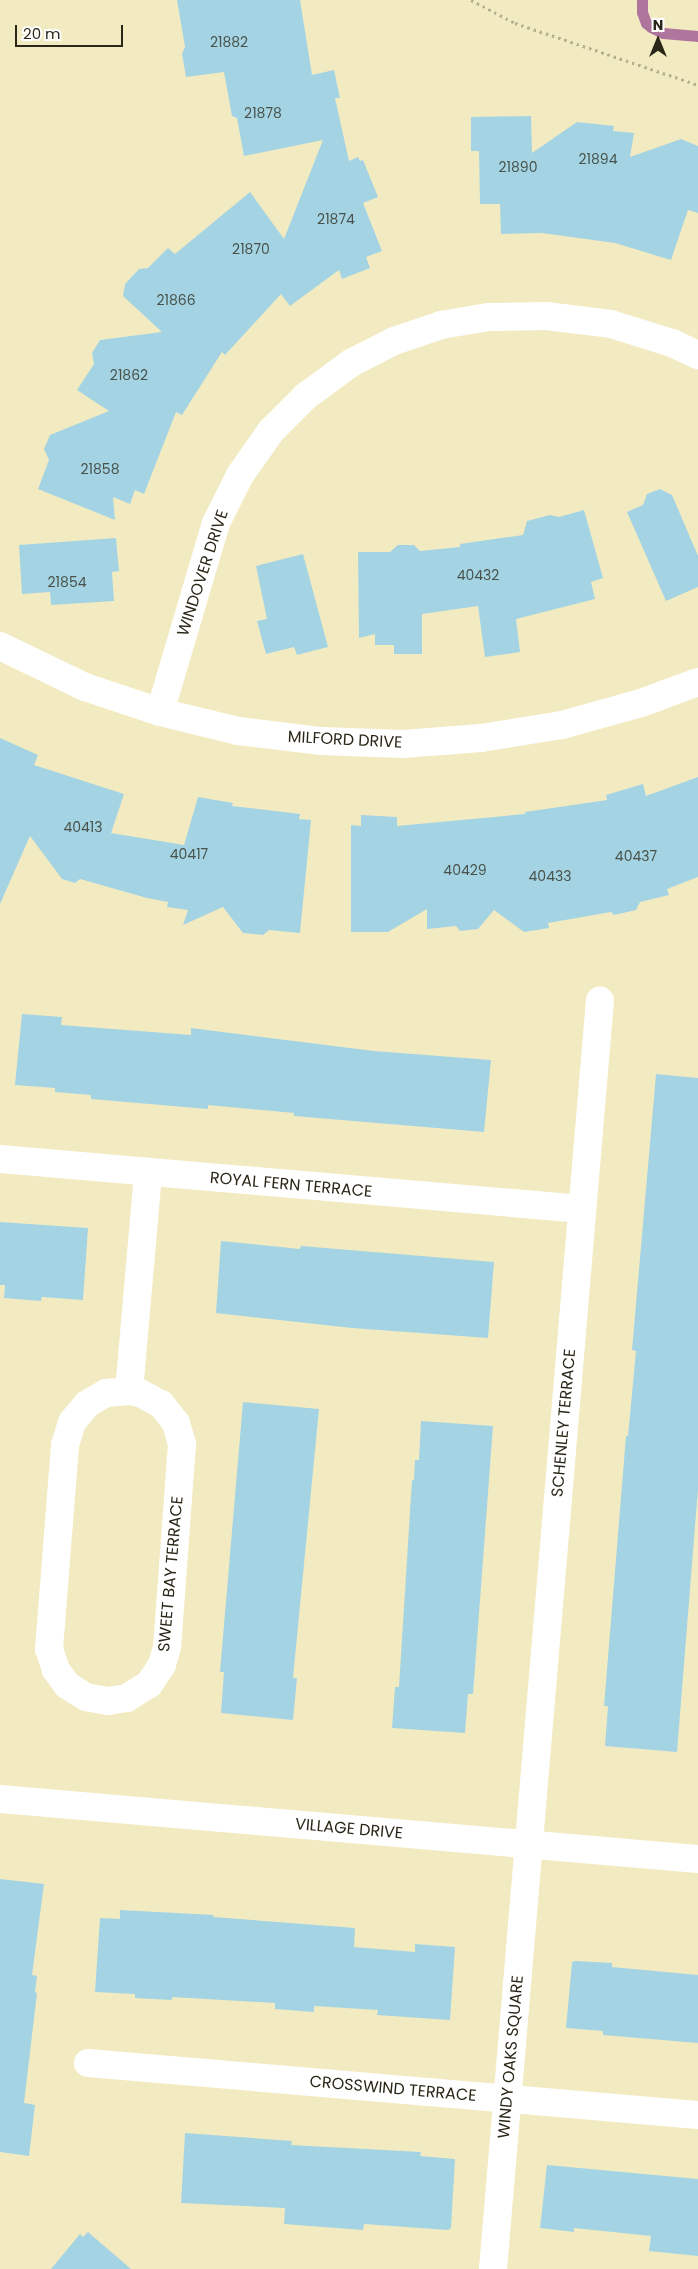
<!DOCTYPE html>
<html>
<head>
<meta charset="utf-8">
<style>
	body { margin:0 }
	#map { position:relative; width:698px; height:2269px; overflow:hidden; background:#f2ebc2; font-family:Poppins,sans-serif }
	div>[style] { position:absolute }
	.stream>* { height:11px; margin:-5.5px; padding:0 5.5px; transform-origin:5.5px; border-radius:5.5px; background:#af769d }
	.building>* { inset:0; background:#a4d4e3 }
	.path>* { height:3px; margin-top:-1.5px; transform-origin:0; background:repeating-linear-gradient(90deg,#b4af8e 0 2.5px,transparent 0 6.5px) }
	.minor>* { height:28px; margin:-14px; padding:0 14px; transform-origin:14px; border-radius:14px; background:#fff }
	span { translate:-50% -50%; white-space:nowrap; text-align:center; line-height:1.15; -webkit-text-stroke:4.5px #fff; paint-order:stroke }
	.number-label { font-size:14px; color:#48524b }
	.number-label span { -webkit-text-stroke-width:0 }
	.street-label { font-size:16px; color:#2a2718 }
	.north { position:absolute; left:633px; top:15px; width:50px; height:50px; -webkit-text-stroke:4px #fff; paint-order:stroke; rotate:0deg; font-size:14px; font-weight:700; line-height:20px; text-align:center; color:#2a2718 }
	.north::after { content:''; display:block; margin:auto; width:18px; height:22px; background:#2a2718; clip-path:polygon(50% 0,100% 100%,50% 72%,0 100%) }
	.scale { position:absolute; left:15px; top:25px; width:108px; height:22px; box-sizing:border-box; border:2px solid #2a2718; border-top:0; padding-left:6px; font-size:15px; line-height:18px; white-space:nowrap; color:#2a2718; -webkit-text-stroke:4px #fff; paint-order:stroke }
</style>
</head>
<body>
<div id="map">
	<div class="stream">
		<i style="left:642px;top:0;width:12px;rotate:90deg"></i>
		<i style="left:642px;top:12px;width:12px;rotate:70deg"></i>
		<i style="left:646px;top:23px;width:6px;rotate:39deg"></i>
		<i style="left:651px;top:27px;width:13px;rotate:27deg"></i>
		<i style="left:663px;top:33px;width:35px;rotate:5deg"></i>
	</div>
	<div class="building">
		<i style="clip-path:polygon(177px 0,300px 0,312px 75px,334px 70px,340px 98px,335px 98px,349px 161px,358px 157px,360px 161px,363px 160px,378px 197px,363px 203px,382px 251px,366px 257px,370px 268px,342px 279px,339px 270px,290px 306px,281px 294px,225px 355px,222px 352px,182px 415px,176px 412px,144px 494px,135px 490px,130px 504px,113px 497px,115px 520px,38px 489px,49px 460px,44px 449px,50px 435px,109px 411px,77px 390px,94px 364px,92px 353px,100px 340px,162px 332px,123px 296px,125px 284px,139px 269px,148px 268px,168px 248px,175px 254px,250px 192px,284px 239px,323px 140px,244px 156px,237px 118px,232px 116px,224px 72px,186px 77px,182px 54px,185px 47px)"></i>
		<i style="clip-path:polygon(531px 116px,532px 153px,577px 122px,614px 126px,613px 131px,634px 133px,630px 157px,681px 139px,698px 146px,698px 213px,688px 210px,671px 260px,615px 243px,542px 233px,501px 234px,500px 204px,480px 204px,479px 151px,471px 151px,471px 117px)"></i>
		<i style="clip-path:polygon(660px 489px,672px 495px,698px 556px,698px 587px,666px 601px,627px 512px,643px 505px,647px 494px)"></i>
		<i style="clip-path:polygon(584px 510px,603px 578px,591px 582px,595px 599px,516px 619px,520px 652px,485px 657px,478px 606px,422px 614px,422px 654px,394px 654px,394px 645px,375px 645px,375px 634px,359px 638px,358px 552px,390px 552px,398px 545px,414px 545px,420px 551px,460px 547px,460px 544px,523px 535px,527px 521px,550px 515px,559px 517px)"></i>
		<i style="clip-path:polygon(116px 538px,119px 571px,112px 572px,114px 601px,51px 605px,50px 592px,22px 594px,19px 545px)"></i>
		<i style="clip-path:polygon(303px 554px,328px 647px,297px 655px,294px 647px,266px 654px,257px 621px,267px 619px,256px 566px)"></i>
		<i style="clip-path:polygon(0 738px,38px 755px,34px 765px,124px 794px,111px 833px,184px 845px,198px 797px,233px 803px,232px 806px,300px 814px,299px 819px,311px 820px,300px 933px,269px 930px,263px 935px,243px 933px,223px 907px,183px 925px,188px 910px,167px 907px,168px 902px,147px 898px,80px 879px,75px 883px,62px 879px,30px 836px,0 904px)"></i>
		<i style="clip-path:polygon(698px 777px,698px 877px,667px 889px,669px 895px,640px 902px,636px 910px,614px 915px,611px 912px,548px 923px,549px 928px,524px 932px,494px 910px,478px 929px,460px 931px,456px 926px,427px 929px,427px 909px,388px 932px,351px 932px,351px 825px,361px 826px,361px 815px,397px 817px,397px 826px,525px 814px,525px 812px,607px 800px,606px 795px,643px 784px,646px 796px)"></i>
		<i style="clip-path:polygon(22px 1014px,62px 1017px,61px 1025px,191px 1035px,191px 1028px,374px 1051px,491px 1060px,484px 1132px,294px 1116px,294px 1113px,208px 1105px,208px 1109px,91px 1099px,91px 1095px,55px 1092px,55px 1088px,15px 1085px)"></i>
		<i style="clip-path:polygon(656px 1074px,698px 1078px,698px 1489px,677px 1752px,605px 1746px,608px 1706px,604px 1706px,605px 1694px,626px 1436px,628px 1436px,636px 1351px,632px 1350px)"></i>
		<i style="clip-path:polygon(0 1222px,88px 1228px,83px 1300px,42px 1297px,41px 1301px,4px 1298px,5px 1285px,0 1285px)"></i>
		<i style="clip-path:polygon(221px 1241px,300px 1249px,301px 1246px,494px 1262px,488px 1338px,352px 1328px,216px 1313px)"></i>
		<i style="clip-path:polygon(243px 1402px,319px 1409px,293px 1678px,297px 1678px,293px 1720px,221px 1713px,224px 1672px,220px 1672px)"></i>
		<i style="clip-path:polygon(421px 1421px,493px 1426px,473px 1694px,468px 1694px,465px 1733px,392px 1728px,395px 1687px,399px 1687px,412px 1480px,414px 1480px,415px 1460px,419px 1460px)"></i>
		<i style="clip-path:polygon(0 1879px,44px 1884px,32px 1975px,37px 1976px,35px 1992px,37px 1993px,24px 2103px,35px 2105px,29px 2156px,0 2152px)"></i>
		<i style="clip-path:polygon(120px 1910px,214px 1915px,213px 1917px,355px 1928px,354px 1947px,415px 1952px,415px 1944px,455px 1947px,450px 2020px,377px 2015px,378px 2010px,314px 2006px,314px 2012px,275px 2009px,275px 2003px,172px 1997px,172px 2000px,135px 1998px,135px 1994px,95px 1992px,100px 1918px,120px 1919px)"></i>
		<i style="clip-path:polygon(575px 1961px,612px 1963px,612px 1967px,698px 1975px,698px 2043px,603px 2035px,603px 2031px,566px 2028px,572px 1962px)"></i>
		<i style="clip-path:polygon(185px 2133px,292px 2141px,291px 2145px,421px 2152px,420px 2156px,455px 2159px,451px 2228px,448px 2230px,364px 2224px,363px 2230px,284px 2224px,285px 2208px,181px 2203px)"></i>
		<i style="clip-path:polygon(547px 2165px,698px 2179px,698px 2256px,649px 2251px,651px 2236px,574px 2228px,574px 2232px,540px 2228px)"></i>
		<i style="clip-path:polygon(88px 2232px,131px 2269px,51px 2269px,80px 2234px,83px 2237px)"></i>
	</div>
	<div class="path">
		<i style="left:471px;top:0;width:50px;rotate:27.6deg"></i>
		<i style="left:515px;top:23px;width:193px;rotate:18.7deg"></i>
	</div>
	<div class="minor">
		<i style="left:0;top:646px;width:94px;rotate:25.8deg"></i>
		<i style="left:85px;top:687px;width:79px;rotate:18.4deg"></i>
		<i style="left:160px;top:712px;width:80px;rotate:13.7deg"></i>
		<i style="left:238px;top:731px;width:84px;rotate:6.9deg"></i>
		<i style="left:321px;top:741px;width:82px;rotate:2.1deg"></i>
		<i style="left:403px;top:744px;width:78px;rotate:-4.4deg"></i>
		<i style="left:481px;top:738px;width:82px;rotate:-9.1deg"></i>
		<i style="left:562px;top:725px;width:82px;rotate:-15.6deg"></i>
		<i style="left:641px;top:703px;width:61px;rotate:-20.2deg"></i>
		<i style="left:160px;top:712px;width:197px;rotate:-73.5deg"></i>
		<i style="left:216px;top:523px;width:54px;rotate:-63.4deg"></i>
		<i style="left:240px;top:475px;width:54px;rotate:-54.8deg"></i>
		<i style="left:271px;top:431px;width:49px;rotate:-45deg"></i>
		<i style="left:306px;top:396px;width:56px;rotate:-36.3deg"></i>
		<i style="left:351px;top:363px;width:48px;rotate:-27.1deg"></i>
		<i style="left:394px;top:341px;width:50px;rotate:-18.8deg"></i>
		<i style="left:441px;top:325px;width:49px;rotate:-9.5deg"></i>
		<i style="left:489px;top:317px;width:57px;rotate:-1deg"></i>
		<i style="left:546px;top:316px;width:65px;rotate:7deg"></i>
		<i style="left:611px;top:324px;width:64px;rotate:17.3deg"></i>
		<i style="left:672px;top:343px;width:29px;rotate:25deg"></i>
		<i style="left:0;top:1159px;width:584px;rotate:4.91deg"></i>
		<i style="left:129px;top:1391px;width:11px;rotate:10deg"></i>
		<i style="left:140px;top:1393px;width:24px;rotate:28deg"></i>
		<i style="left:161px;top:1404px;width:24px;rotate:52deg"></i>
		<i style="left:176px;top:1423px;width:22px;rotate:74deg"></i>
		<i style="left:182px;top:1444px;width:204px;rotate:94.2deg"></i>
		<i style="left:167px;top:1647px;width:19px;rotate:106deg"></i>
		<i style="left:162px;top:1665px;width:23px;rotate:124deg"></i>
		<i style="left:149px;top:1684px;width:26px;rotate:148deg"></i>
		<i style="left:127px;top:1698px;width:19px;rotate:171deg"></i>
		<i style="left:108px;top:1701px;width:22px;rotate:-170deg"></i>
		<i style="left:86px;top:1697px;width:22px;rotate:-148deg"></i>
		<i style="left:67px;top:1685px;width:19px;rotate:-126deg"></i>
		<i style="left:56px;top:1670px;width:22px;rotate:-108deg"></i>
		<i style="left:49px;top:1649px;width:205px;rotate:-85.5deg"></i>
		<i style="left:65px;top:1445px;width:24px;rotate:-73deg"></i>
		<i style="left:72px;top:1422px;width:23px;rotate:-50deg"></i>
		<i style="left:87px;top:1404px;width:22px;rotate:-30deg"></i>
		<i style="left:106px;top:1393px;width:23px;rotate:-5deg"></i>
		<i style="left:129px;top:1391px;width:219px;rotate:-85deg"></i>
		<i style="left:0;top:1799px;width:701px;rotate:4.91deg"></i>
		<i style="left:88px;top:2063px;width:612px;rotate:4.87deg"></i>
		<i style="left:493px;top:2269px;width:1273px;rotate:-85.18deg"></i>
	</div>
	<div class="number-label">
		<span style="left:229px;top:42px">21882</span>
		<span style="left:263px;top:113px">21878</span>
		<span style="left:598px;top:159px">21894</span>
		<span style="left:518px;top:167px">21890</span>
		<span style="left:336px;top:219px">21874</span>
		<span style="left:251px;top:249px">21870</span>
		<span style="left:176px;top:300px">21866</span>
		<span style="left:129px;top:375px">21862</span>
		<span style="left:100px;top:469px">21858</span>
		<span style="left:478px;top:575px">40432</span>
		<span style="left:67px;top:582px">21854</span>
		<span style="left:83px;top:827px">40413</span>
		<span style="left:189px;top:854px">40417</span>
		<span style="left:636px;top:856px">40437</span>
		<span style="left:465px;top:870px">40429</span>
		<span style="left:550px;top:876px">40433</span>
	</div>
	<div class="street-label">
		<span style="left:203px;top:573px;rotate:-72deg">WINDOVER DRIVE</span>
		<span style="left:345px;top:740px;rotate:3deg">MILFORD DRIVE</span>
		<span style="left:291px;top:1185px;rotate:5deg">ROYAL FERN TERRACE</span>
		<span style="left:564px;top:1423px;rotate:-85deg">SCHENLEY TERRACE</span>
		<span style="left:171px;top:1574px;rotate:-85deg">SWEET BAY TERRACE</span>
		<span style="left:349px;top:1829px;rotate:5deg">VILLAGE DRIVE</span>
		<span style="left:511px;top:2057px;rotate:-85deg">WINDY OAKS SQUARE</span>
		<span style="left:393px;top:2089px;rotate:5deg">CROSSWIND TERRACE</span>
	</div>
	<div class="north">N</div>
	<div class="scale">20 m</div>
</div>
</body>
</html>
